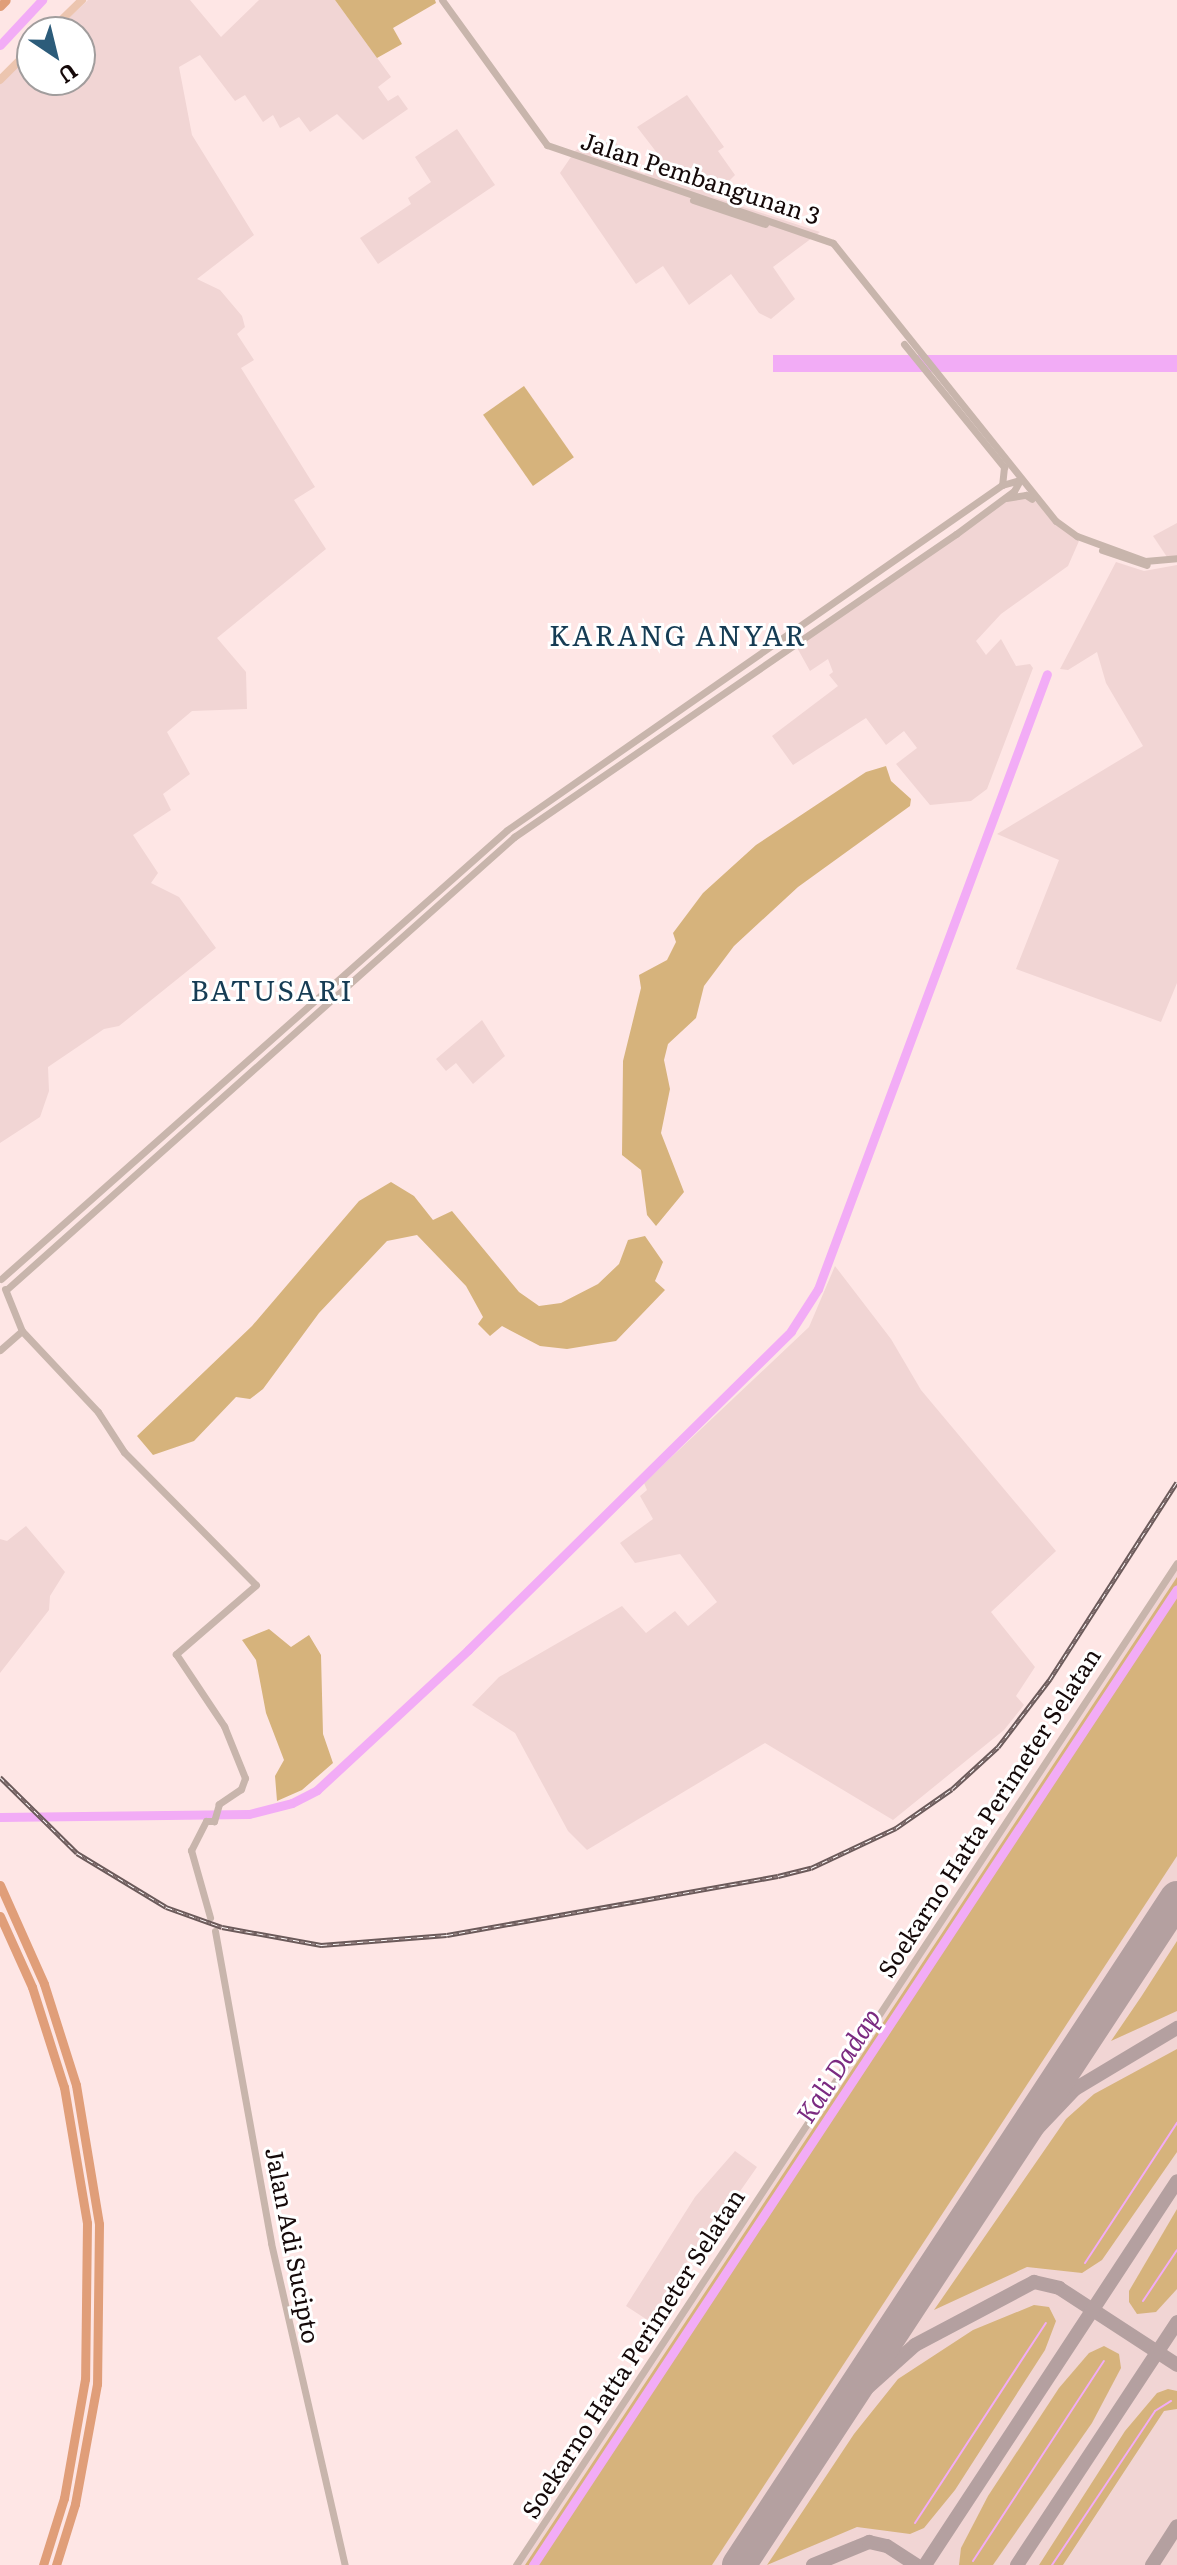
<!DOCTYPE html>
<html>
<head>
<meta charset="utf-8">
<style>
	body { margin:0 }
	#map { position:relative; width:1177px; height:2565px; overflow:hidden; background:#fee6e5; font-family:Literata,serif }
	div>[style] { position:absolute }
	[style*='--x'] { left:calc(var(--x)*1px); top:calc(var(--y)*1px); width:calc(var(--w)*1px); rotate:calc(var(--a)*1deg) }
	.built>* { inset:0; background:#f1d5d4 }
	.green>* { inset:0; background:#d6b37c; transform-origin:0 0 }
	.water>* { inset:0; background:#f2acf6; transform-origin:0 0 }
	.stream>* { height:2px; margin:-1px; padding:0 1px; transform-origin:1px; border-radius:1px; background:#f2acf6 }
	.river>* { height:9px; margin:-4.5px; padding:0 4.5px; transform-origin:4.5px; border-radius:4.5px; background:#f2acf6 }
	.taxiway>* { height:14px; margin:-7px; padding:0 7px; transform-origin:7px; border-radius:7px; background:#b4a0a0 }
	.runway>* { height:34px; margin:-17px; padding:0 17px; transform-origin:17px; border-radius:17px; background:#b4a0a0 }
	.secondary>* { height:7px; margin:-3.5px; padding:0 3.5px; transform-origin:3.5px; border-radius:3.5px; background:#c8b5ac }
	.primary>* { height:8px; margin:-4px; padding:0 4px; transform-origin:4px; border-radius:4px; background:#ecc5af }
	.highway>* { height:9px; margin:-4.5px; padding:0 4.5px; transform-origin:4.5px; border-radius:4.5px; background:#e09e79 }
	.rail>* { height:5px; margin-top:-2.5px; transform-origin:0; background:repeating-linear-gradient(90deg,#fff 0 6px,#6b5a5a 0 12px); box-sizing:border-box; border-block:2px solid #6b5a5a }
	span { translate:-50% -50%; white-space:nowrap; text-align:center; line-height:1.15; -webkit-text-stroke:6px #fff; paint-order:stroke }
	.street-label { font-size:24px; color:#150909 }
	.water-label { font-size:26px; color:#7b2b81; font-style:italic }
	.quarter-label { font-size:28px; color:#163c54; letter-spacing:2px }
	.north { position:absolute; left:16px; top:16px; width:80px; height:80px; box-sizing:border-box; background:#fff; border:2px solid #a19d9d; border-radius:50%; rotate:145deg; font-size:22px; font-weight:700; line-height:32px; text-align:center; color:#150909 }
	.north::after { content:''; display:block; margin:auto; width:28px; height:36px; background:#2c5c7a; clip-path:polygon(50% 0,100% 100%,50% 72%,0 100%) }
</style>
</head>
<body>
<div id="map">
	<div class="built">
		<i style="clip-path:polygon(88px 0,190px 0,221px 37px,259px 0,335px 0,391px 77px,378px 87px,388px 101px,398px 95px,408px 109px,363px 140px,337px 114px,310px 132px,299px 117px,280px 128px,273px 115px,263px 122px,245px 95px,235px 101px,200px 55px,179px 67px,192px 135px,254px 235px,197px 279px,220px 290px,242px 316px,245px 327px,237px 334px,254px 360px,241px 368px,315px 487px,294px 500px,326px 549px,217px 638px,246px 672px,247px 709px,192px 711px,167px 732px,190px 774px,163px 794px,171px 810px,133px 835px,158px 873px,151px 883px,179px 897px,216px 948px,119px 1026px,104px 1029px,48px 1067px,49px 1091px,40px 1117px,0 1143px,0 83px,18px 66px,39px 86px,46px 80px,80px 80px,80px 32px,54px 32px)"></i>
		<i style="clip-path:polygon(687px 95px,724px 147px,718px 151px,735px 175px,713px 197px,820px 232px,773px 267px,795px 299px,771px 319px,759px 313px,731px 274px,689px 305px,663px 266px,636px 284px,560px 173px,575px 151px,594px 138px,601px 146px,612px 139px,617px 144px,625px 155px,617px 163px,644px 174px,659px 169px,664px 162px,637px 127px)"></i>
		<i style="clip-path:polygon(457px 129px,495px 185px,378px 264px,360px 238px,411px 204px,408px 198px,431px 182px,415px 157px)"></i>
		<i style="clip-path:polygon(1028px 495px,1079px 541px,1068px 566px,1001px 614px,976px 641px,986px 655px,1001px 639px,1016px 666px,1030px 664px,1033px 668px,987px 789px,971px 801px,930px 805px,896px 764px,917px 748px,904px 731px,886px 745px,866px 718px,793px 765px,772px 736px,838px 686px,829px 675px,833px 672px,828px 659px,810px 671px,795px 644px,1005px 498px)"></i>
		<i style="clip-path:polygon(1177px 523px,1177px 559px,1169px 560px,1153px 536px)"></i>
		<i style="clip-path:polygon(1116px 562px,1144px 571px,1177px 565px,1177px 983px,1161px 1022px,1016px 969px,1059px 860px,997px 834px,1143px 746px,1106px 683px,1097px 652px,1068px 670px,1060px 669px)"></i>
		<i style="clip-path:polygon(482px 1020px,505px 1056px,473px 1084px,456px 1063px,446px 1071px,436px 1059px)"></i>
		<i style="clip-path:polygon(835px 1266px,891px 1339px,921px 1390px,1056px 1551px,991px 1612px,1035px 1667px,1016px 1696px,1024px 1705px,1004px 1730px,893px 1820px,765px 1743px,587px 1850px,568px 1831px,515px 1733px,472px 1705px,499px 1677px,622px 1606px,646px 1633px,675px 1611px,688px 1626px,717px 1602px,680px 1554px,635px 1563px,620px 1543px,653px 1519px,640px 1496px,647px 1490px,644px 1483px,809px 1327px)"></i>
		<i style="clip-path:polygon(26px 1526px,65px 1572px,50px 1596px,49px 1610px,0 1673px,0 1539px,7px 1541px)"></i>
		<i style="clip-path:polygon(1177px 1568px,1177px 2565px,519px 2565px)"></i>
		<i style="clip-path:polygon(735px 2151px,757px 2167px,736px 2197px,731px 2194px,649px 2321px,626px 2306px,695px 2197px)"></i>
	</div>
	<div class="green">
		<i style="clip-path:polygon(335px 0,435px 0,436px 3px,393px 28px,402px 44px,377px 58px)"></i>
		<i style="left:524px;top:386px;width:87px;height:50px;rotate:55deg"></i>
		<i style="clip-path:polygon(886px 766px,891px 781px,911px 799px,910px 806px,798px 887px,734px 946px,704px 986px,696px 1018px,668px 1044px,664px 1060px,670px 1089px,661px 1133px,684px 1192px,656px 1226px,647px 1215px,641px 1170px,622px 1155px,623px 1061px,641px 988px,639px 975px,667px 960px,676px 942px,673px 933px,703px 893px,756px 845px,866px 772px)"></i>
		<i style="clip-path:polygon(391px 1182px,414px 1196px,433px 1220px,452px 1211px,519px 1292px,539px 1306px,561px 1303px,598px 1284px,619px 1264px,628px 1240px,645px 1236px,663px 1262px,655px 1281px,665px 1290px,616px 1341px,567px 1349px,540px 1346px,502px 1326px,490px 1336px,478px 1324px,483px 1317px,466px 1286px,417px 1235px,387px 1241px,319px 1313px,263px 1389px,250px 1399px,236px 1397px,194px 1441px,153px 1455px,137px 1436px,252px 1326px,359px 1201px)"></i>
		<i style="clip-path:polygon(1177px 1577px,1177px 1856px,712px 2565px,525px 2565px)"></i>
		<i style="clip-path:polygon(269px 1629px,291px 1647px,309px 1635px,321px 1655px,323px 1734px,333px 1763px,302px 1790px,277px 1801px,275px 1776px,284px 1760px,266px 1713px,256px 1660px,242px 1640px)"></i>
		<i style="clip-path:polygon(1177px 1941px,1177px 2011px,1111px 2041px,1141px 1997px)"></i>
		<i style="clip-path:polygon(1177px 2049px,1177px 2152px,1102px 2260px,1082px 2273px,1027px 2267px,934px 2310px,1066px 2119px,1094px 2094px)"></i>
		<i style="clip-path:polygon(1177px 2209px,1177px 2289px,1156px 2312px,1137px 2314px,1129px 2302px,1129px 2291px)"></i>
		<i style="clip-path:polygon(1034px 2305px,1049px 2307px,1056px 2321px,1045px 2350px,955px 2490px,924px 2528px,910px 2534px,857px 2527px,767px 2565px,854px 2434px,898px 2379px,973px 2330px)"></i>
		<i style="clip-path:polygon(1104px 2346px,1119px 2354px,1121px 2368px,1092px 2423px,993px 2565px,959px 2565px,961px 2548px,988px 2496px,1059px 2388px,1089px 2353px)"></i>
		<i style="clip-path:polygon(1168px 2389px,1177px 2391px,1177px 2409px,1164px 2411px,1063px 2565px,1039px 2565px,1125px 2431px,1157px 2393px)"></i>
	</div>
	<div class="water">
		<i style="left:1177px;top:355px;width:17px;height:404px;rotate:90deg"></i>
	</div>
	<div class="stream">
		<i style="--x:1085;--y:2263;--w:168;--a:-56.7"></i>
		<i style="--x:1143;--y:2301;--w:61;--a:-56.3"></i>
		<i style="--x:915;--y:2523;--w:239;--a:-56.8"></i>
		<i style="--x:973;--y:2561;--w:239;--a:-56.8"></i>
		<i style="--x:1052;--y:2565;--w:185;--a:-56.2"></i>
		<i style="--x:1155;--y:2411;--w:19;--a:-32"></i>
	</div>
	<div class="river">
		<i style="--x:0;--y:45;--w:62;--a:-47"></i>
		<i style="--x:0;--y:1817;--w:249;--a:-0.7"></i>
		<i style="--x:249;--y:1814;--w:44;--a:-14.3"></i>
		<i style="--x:292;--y:1803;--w:28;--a:-27"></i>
		<i style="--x:317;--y:1790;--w:206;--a:-42.8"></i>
		<i style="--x:468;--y:1650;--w:454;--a:-44.6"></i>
		<i style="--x:791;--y:1331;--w:50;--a:-57.3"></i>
		<i style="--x:818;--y:1289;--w:656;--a:-69.58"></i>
		<i style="--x:533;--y:2565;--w:1169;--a:-56.58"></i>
	</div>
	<div class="taxiway">
		<i style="--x:999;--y:2169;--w:110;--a:-46.5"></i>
		<i style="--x:1075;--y:2089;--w:119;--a:-30.9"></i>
		<i style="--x:819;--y:2444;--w:59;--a:-51.2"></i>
		<i style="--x:856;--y:2398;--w:79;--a:-41.9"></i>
		<i style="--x:915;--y:2345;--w:135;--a:-27.9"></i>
		<i style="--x:1034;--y:2282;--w:26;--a:13"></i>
		<i style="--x:1059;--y:2288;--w:141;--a:33.1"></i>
		<i style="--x:813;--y:2565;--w:61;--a:-22.3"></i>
		<i style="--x:869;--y:2542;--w:18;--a:13"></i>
		<i style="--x:887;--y:2546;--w:35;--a:33"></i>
		<i style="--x:925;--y:2565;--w:459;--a:-56.7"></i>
		<i style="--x:1017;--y:2565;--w:291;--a:-56.6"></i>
		<i style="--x:1152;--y:2565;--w:46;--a:-57.3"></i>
	</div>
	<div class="runway">
		<i style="--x:739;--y:2565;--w:798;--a:-56.71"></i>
	</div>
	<div class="secondary">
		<i style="--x:442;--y:0;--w:179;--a:54.1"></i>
		<i style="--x:547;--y:145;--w:302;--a:18.9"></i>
		<i style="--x:833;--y:243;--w:356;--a:51.3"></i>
		<i style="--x:1056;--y:521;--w:26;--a:36"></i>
		<i style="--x:1077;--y:536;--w:72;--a:20.2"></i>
		<i style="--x:1145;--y:561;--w:32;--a:-5"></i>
		<i style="--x:693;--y:200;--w:76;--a:18.4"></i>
		<i style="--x:904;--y:344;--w:159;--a:50.9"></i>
		<i style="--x:1004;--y:467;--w:18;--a:96"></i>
		<i style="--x:1006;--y:498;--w:20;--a:-9"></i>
		<i style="--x:1026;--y:495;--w:7;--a:34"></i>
		<i style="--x:1102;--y:550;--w:47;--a:18.4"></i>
		<i style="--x:1;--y:1279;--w:676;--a:-41.58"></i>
		<i style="--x:507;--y:830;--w:603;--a:-34.88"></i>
		<i style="--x:1002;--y:485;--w:19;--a:-16"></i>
		<i style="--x:5;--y:1289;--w:45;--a:68"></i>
		<i style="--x:22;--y:1331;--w:111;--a:46.8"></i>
		<i style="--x:98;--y:1412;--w:48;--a:57"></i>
		<i style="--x:124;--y:1452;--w:187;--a:45.2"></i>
		<i style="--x:256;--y:1585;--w:106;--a:139.2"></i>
		<i style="--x:176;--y:1654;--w:87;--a:56.3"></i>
		<i style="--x:224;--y:1726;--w:56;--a:68"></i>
		<i style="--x:245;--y:1778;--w:12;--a:110"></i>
		<i style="--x:241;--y:1789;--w:27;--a:146"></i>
		<i style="--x:219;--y:1804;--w:18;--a:106"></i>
		<i style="--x:214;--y:1821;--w:8;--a:180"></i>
		<i style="--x:206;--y:1821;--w:33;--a:117"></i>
		<i style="--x:191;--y:1850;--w:70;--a:74.2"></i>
		<i style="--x:6;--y:1290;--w:681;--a:-41.72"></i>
		<i style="--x:514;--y:837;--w:536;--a:-34.43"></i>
		<i style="--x:956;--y:534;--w:72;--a:-36.6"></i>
		<i style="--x:1014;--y:491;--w:13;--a:-61"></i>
		<i style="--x:0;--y:1350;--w:29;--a:-41"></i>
		<i style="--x:215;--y:1931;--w:317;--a:79.8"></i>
		<i style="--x:271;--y:2243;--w:330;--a:77.1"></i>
		<i style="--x:516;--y:2565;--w:1200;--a:-56.59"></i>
	</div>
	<div class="primary">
		<i style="--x:49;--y:32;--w:46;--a:-44.1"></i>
		<i style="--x:0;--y:80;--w:45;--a:-45"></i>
	</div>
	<div class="highway">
		<i style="--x:0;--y:6;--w:8;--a:-45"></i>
		<i style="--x:0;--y:1885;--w:108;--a:66"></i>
		<i style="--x:44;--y:1984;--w:106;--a:72.4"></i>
		<i style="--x:76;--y:2085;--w:141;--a:80.6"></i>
		<i style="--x:99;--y:2224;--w:160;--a:90.7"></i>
		<i style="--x:97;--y:2384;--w:122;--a:100.4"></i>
		<i style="--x:75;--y:2504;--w:64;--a:107.3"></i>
		<i style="--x:0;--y:1916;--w:78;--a:65.7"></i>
		<i style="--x:32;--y:1987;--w:105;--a:72.3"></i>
		<i style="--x:64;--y:2087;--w:138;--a:80.4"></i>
		<i style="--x:87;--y:2223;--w:156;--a:90.7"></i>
		<i style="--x:85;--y:2379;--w:121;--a:100"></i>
		<i style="--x:64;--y:2498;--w:70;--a:107.4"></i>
	</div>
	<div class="rail">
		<i style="--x:0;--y:1777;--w:108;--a:44.6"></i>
		<i style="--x:77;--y:1853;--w:104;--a:31.2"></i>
		<i style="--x:166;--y:1907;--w:59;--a:19.7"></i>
		<i style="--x:222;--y:1927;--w:101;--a:10.3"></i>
		<i style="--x:321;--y:1945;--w:126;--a:-4.5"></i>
		<i style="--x:447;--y:1935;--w:336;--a:-10.1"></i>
		<i style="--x:778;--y:1876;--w:34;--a:-14"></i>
		<i style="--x:811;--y:1868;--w:94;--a:-25.2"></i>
		<i style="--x:896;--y:1828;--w:68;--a:-34.9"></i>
		<i style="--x:952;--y:1789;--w:62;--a:-42.4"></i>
		<i style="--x:998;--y:1747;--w:86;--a:-52.6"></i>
		<i style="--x:1050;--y:1679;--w:234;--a:-57.2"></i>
	</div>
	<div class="street-label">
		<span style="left:701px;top:177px;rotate:18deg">Jalan Pembangunan 3</span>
		<span style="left:988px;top:1812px;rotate:-57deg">Soekarno Hatta Perimeter Selatan</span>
		<span style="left:294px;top:2245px;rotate:79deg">Jalan Adi Sucipto</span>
		<span style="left:632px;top:2353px;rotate:-57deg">Soekarno Hatta Perimeter Selatan</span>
	</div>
	<div class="water-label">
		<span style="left:837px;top:2065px;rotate:-57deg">Kali Dadap</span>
	</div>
	<div class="quarter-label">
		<span style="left:678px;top:634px">KARANG ANYAR</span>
		<span style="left:272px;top:989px">BATUSARI</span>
	</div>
	<div class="north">U</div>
</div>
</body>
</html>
